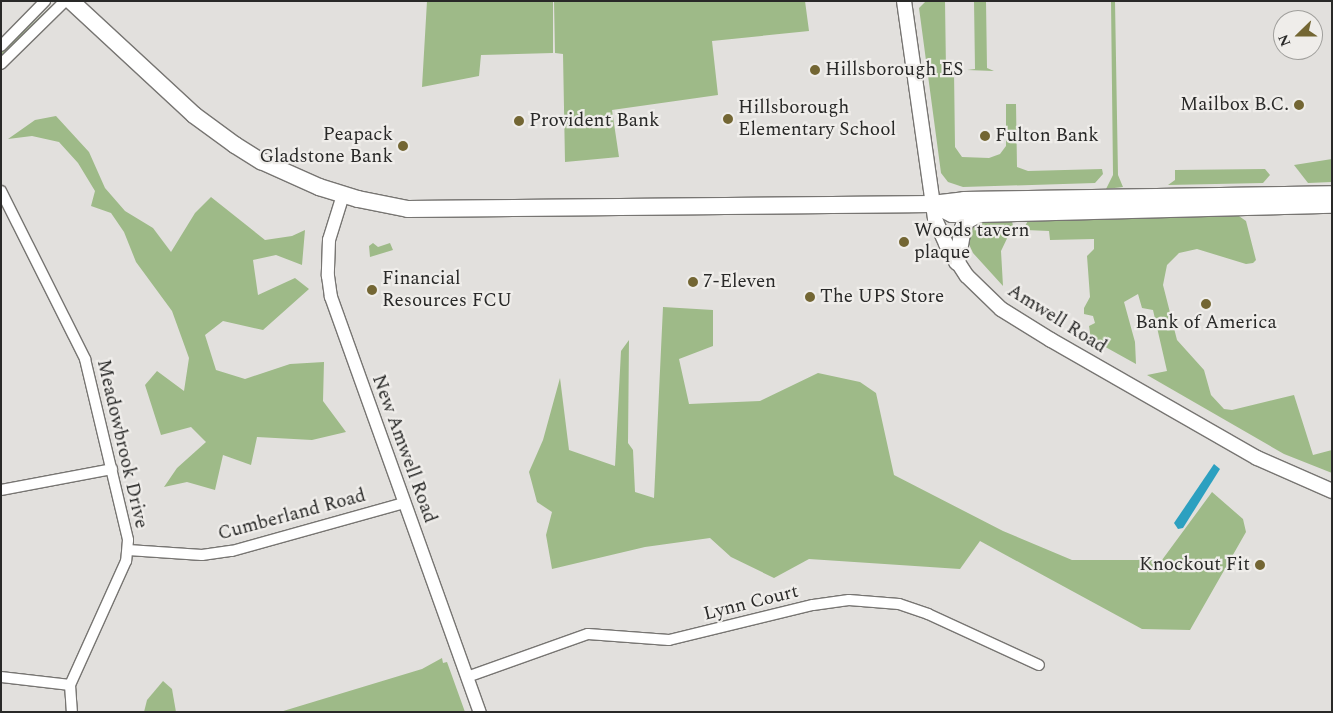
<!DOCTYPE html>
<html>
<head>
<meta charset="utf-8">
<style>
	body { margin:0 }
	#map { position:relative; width:1333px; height:713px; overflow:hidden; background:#e2e0dd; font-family:Spectral,serif }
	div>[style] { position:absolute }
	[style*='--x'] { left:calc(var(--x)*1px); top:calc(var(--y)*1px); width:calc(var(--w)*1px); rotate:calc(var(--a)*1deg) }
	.green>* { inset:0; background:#9eba88 }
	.water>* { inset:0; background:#2ca0c0 }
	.roads { filter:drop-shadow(1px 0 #777572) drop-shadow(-1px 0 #777572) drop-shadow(0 1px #777572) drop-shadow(0 -1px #777572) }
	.minor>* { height:10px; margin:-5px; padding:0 5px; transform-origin:5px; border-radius:5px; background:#fff }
	.tertiary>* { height:12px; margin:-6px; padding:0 6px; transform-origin:6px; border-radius:6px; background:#fff }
	.secondary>* { height:14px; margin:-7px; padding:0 7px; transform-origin:7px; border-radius:7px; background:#fff }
	.primary>* { height:16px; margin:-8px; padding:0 8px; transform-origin:8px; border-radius:8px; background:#fff }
	.dots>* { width:14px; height:14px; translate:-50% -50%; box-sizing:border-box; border:2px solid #efedea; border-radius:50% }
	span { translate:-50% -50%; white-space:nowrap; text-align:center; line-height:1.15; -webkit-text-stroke:4.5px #efedea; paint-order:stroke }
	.poi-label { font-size:19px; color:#292928 }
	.left { translate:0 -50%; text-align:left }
	.right { translate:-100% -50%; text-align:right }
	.street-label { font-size:19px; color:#292928 }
	.frame { position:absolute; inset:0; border:2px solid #292928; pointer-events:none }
	.north { position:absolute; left:1273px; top:10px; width:50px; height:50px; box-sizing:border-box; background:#efedea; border:1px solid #a09f9c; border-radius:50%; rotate:248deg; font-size:14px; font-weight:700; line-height:20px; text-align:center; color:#292928 }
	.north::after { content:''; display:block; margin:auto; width:18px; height:22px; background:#736633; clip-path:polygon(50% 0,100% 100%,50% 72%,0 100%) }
</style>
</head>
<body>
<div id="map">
	<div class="green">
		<i style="clip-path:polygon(427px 1px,553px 1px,553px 53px,481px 55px,479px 76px,422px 87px)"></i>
		<i style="clip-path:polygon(554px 1px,805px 1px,809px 31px,712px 41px,718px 95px,612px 110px,619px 157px,565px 162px,563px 54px,555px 53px)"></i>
		<i style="clip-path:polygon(926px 1px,945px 1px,946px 70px,954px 70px,955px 147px,962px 157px,989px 158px,1000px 154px,1006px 146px,1006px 104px,1016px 104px,1017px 167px,1028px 171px,1102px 169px,1103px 174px,1095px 183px,963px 187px,948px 182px,941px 173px,919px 8px)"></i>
		<i style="clip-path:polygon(974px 1px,986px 1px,987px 68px,994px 71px,967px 70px,975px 69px)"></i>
		<i style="clip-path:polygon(1111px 1px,1115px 1px,1118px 175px,1123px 187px,1106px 189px,1113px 175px)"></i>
		<i style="clip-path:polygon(51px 6px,49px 11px,1px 58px,1px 53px)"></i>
		<i style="clip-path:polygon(56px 116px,89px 152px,105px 188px,125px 211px,153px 228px,171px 252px,195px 213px,211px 197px,265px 240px,292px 236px,305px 230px,302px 265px,276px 255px,253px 260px,258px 295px,295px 278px,309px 289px,263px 330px,223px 321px,205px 335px,216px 370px,245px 379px,290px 364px,324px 362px,323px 401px,346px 432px,312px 440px,257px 437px,251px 465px,223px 455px,215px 490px,187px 482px,164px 487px,177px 468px,206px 442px,191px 427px,161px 435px,145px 385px,157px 371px,184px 391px,189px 358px,172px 311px,136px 262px,124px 232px,111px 213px,91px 206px,95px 191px,78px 163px,59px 142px,32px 136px,8px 139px,35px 120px)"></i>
		<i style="clip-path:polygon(1332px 159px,1332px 182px,1308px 183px,1294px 165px)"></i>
		<i style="clip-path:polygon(1265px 169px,1270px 175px,1263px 183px,1168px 185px,1175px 180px,1175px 170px)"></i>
		<i style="clip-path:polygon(1236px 214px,1246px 221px,1256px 260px,1253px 263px,1246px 264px,1197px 249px,1179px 253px,1167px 265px,1163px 285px,1177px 340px,1204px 370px,1211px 395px,1224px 409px,1232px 410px,1294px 395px,1313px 455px,1332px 450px,1332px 473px,1284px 454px,1147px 375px,1167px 371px,1153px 310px,1142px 308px,1138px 294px,1124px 302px,1135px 342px,1136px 364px,1091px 339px,1089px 326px,1095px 323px,1093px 316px,1084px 314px,1084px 308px,1090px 297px,1087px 256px,1094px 249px,1094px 239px,1050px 240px,1049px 231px,1026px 230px,1025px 226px,1029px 219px)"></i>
		<i style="clip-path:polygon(1012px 221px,1013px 226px,1001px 251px,1003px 286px,973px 253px,967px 240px,973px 222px)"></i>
		<i style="clip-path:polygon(373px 243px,378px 247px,390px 243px,393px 250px,370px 257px,369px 246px)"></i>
		<i style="clip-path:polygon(663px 307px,713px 310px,713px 346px,679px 359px,689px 404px,760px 401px,818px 373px,860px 382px,876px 393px,894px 475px,1003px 531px,1072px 560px,1162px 560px,1212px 492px,1243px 519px,1246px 532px,1190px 630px,1142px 629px,980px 541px,960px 569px,809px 559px,774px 578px,731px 557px,710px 538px,645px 547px,552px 569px,546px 535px,552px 512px,537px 502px,529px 472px,543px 440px,560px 378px,569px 450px,615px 466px,621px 351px,629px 340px,628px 443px,633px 450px,635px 492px,654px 498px)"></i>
		<i style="clip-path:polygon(442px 658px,443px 663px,447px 662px,465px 712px,280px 712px,422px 669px)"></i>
		<i style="clip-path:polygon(163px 681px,172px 689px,176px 712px,144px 712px,147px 700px)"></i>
	</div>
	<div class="water">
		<i style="clip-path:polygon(1214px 464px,1220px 469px,1183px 528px,1178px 529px,1174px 523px)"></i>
	</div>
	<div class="roads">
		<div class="minor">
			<i style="--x:1;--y:46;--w:63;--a:-45.6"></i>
			<i style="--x:1;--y:64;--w:90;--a:-44.5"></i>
			<i style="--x:1;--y:191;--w:188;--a:63.4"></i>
			<i style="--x:85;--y:359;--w:186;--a:76.6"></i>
			<i style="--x:128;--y:540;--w:21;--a:95"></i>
			<i style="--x:126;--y:561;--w:136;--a:114.3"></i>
			<i style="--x:70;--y:685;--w:27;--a:86"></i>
			<i style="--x:1;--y:490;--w:113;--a:-10.7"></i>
			<i style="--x:128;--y:550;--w:74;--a:3.9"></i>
			<i style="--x:202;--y:555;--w:30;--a:-8"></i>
			<i style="--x:232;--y:551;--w:179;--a:-15.6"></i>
			<i style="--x:1;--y:677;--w:69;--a:6.6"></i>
			<i style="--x:467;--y:677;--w:128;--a:-19.6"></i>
			<i style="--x:588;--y:634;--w:81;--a:4.2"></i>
			<i style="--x:669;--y:640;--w:148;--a:-13.7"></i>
			<i style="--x:813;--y:605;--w:36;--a:-8"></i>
			<i style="--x:849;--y:600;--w:50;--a:4.6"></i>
			<i style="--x:899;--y:604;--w:31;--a:19"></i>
			<i style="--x:928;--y:614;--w:122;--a:24.7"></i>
		</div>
		<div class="tertiary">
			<i style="--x:343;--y:195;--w:47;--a:107.3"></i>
			<i style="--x:329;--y:240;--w:36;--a:92"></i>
			<i style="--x:328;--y:276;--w:21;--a:82"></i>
			<i style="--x:331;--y:297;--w:441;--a:70.3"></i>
		</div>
		<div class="secondary">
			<i style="--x:904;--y:1;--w:220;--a:81.9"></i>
			<i style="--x:935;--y:219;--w:27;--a:66"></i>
			<i style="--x:946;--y:244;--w:38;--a:57"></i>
			<i style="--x:967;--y:276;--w:47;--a:44.1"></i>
			<i style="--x:1001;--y:309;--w:59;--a:31.8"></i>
			<i style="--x:1051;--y:340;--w:237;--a:29.8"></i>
			<i style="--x:1257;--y:458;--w:82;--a:23.7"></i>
		</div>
		<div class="primary">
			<i style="--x:71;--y:1;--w:168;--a:42.8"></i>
			<i style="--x:194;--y:115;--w:51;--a:36.2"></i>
			<i style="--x:235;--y:145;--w:31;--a:32"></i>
			<i style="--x:261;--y:161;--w:64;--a:24.1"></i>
			<i style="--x:319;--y:187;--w:41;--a:17.1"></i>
			<i style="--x:358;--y:199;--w:51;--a:11.3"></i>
			<i style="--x:408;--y:209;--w:524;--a:-0.55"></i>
			<i style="--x:932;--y:204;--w:32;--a:-7"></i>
			<i style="--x:964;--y:200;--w:368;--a:-0.9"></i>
			<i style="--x:932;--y:204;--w:22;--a:27"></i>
			<i style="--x:952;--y:214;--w:27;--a:0"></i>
			<i style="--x:979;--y:214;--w:353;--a:-1.5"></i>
			<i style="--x:957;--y:262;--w:35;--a:-80"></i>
			<i style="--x:963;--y:228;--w:8;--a:-67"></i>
			<i style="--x:966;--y:221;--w:15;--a:-28"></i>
		</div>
	</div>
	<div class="dots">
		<i style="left:815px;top:70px;background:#736633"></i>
		<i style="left:1299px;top:105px;background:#736633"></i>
		<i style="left:728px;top:119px;background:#736633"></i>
		<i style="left:519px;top:121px;background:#736633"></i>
		<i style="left:985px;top:136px;background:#736633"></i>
		<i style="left:403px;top:146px;background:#736633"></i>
		<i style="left:904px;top:242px;background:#736633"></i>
		<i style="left:693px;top:282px;background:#736633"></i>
		<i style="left:372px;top:290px;background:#736633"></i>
		<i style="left:810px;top:297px;background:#736633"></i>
		<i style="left:1206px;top:304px;background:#736633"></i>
		<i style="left:1260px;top:565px;background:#736633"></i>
	</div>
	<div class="poi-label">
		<span class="left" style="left:825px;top:70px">Hillsborough ES</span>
		<span class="right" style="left:1289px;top:105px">Mailbox B.C.</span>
		<span class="left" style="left:738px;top:119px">Hillsborough<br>Elementary School</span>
		<span class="left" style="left:529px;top:121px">Provident Bank</span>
		<span class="right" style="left:393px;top:146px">Peapack<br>Gladstone Bank</span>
		<span class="left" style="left:995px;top:136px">Fulton Bank</span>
		<span class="left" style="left:914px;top:242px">Woods tavern<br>plaque</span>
		<span class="left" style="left:382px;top:290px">Financial<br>Resources FCU</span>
		<span class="left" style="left:703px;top:282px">7-Eleven</span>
		<span class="left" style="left:820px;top:297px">The UPS Store</span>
		<span style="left:1206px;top:323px">Bank of America</span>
		<span class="right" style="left:1250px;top:565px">Knockout Fit</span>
	</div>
	<div class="street-label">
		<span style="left:1057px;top:319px;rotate:32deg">Amwell Road</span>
		<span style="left:122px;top:444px;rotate:77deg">Meadowbrook Drive</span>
		<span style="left:404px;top:449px;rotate:70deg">New Amwell Road</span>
		<span style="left:292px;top:515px;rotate:-15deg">Cumberland Road</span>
		<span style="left:751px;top:603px;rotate:-14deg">Lynn Court</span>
	</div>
	<div class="frame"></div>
	<div class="north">N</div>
</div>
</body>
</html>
